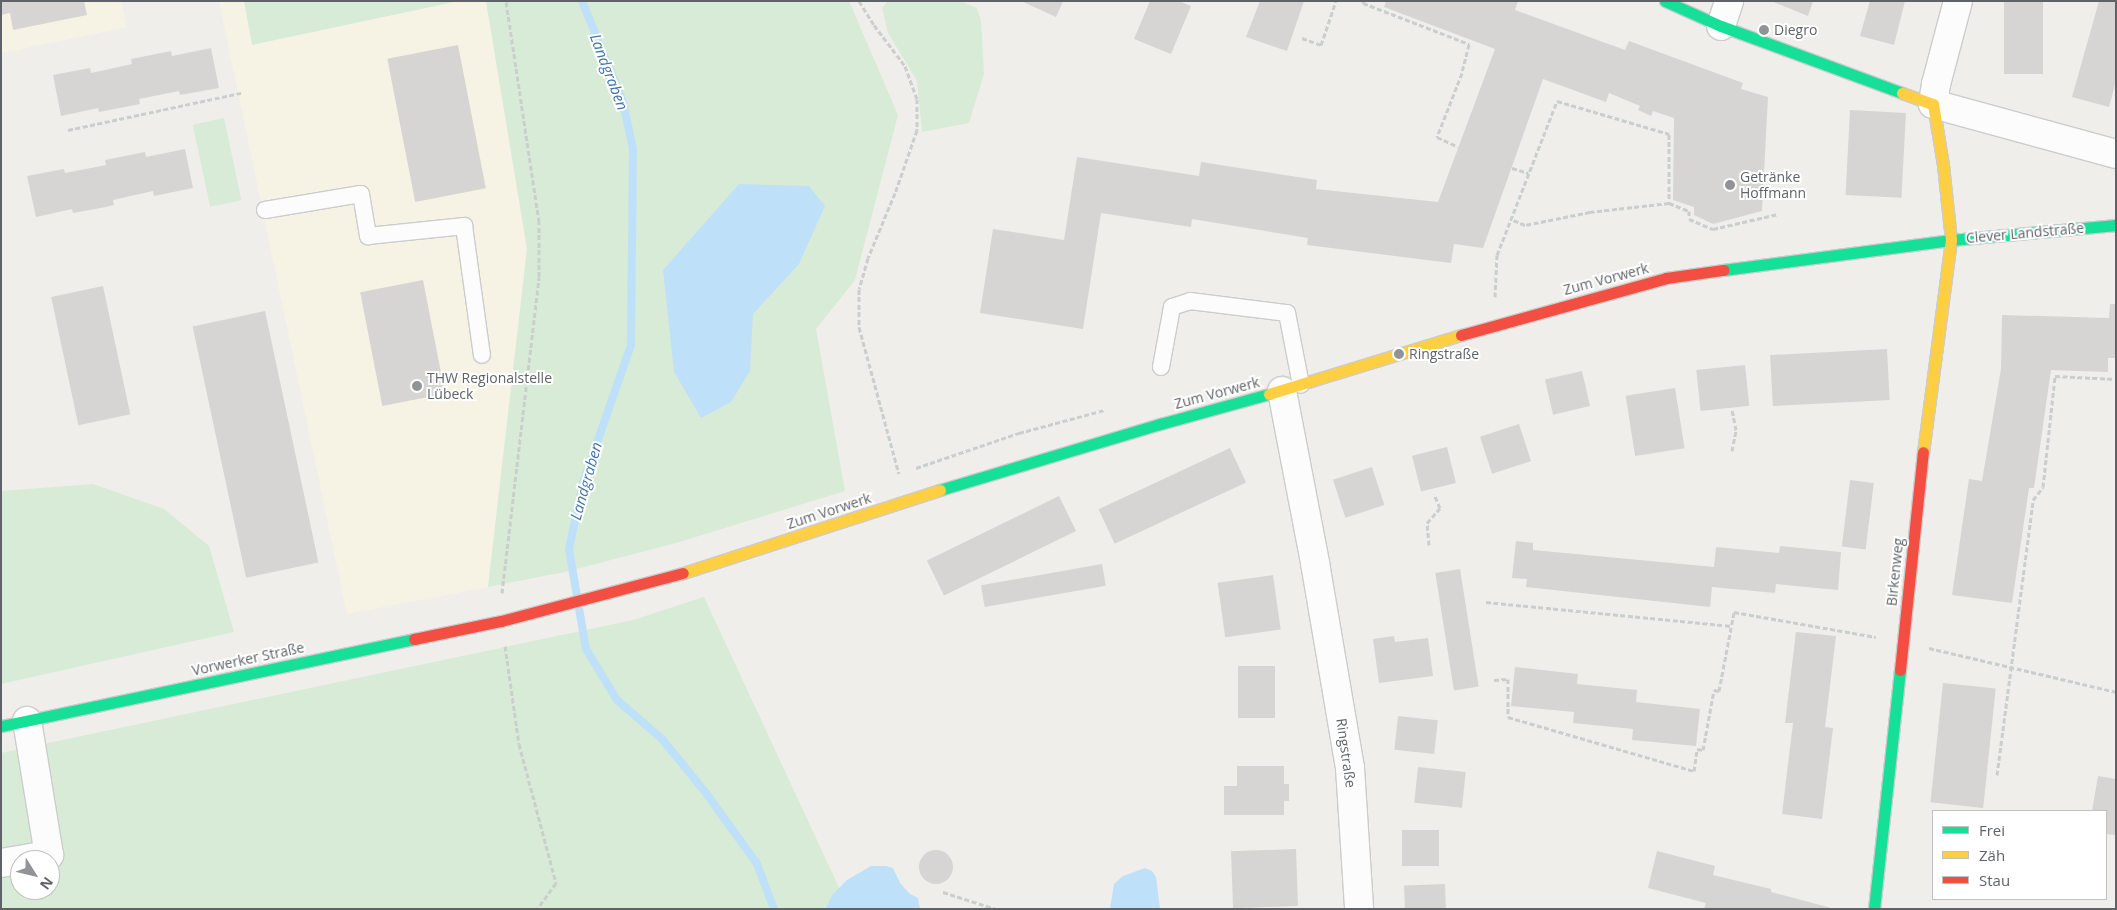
<!DOCTYPE html>
<html>
<head>
<meta charset="utf-8">
<style>
	body { margin:0 }
	#map { position:relative; width:2117px; height:910px; overflow:hidden; background:#efeeea; font-family:"Open Sans",sans-serif }
	div>[style] { position:absolute }
	[style*='--x'] { left:calc(var(--x)*1px); top:calc(var(--y)*1px); width:calc(var(--w)*1px); rotate:calc(var(--a)*1deg) }
	.commercial>* { inset:0; background:#f7f3e4 }
	.green>* { inset:0; background:#d8ebd6; transform-origin:0 0 }
	.water>* { inset:0; background:#bfe0f9 }
	.stream>* { height:8px; margin:-4px; padding:0 4px; transform-origin:4px; border-radius:4px; background:#bfe0f9 }
	.building>* { inset:0; background:#d6d5d3; transform-origin:0 0 }
	.round { border-radius:50% }
	.path>* { height:3px; margin-top:-1.5px; transform-origin:0; background:repeating-linear-gradient(90deg,#cacfcc 0 5px,transparent 0 7.5px) }
	.roads { filter:drop-shadow(1px 0 #cbcccc) drop-shadow(-1px 0 #cbcccc) drop-shadow(0 1px #cbcccc) drop-shadow(0 -1px #cbcccc) }
	.lane>* { height:16px; margin:-8px; padding:0 8px; transform-origin:8px; border-radius:8px; background:#fdfcfc }
	.street>* { height:28px; margin:-14px; padding:0 14px; transform-origin:14px; border-radius:14px; background:#fdfcfc }
	.fast>* { height:11px; margin:-5.5px; padding:0 5.5px; transform-origin:5.5px; border-radius:5.5px; background:#16e098 }
	.slow>* { height:11px; margin:-5.5px; padding:0 5.5px; transform-origin:5.5px; border-radius:5.5px; background:#ffcf43 }
	.jam>* { height:11px; margin:-5.5px; padding:0 5.5px; transform-origin:5.5px; border-radius:5.5px; background:#f24e42 }
	.dots>* { width:14px; height:14px; translate:-50% -50%; box-sizing:border-box; border:2px solid #fff; border-radius:50% }
	span { translate:-50% -50%; white-space:nowrap; text-align:center; line-height:1.15; -webkit-text-stroke:4px #fff; paint-order:stroke }
	.poi-label { font-size:14px; color:#5f6368 }
	.left { translate:0 -50%; text-align:left }
	.street-label { font-size:14px; color:#5f6368 }
	.water-label { font-size:15px; color:#4174aa; font-style:italic }
	.frame { position:absolute; inset:0; border:2px solid #5f6368; pointer-events:none }
	.legend { position:absolute; left:1932px; top:810px; width:175px; height:90px; box-sizing:border-box; background:#fff; border:1px solid #bfc1c3; margin:0; padding:6px 9px; list-style:none; font-size:15px; color:#5f6368 }
	.legend li { display:flex; align-items:center; gap:10px; height:25px }
	.legend b { width:25px; border:1px solid #bfc1c3 }
	.north { position:absolute; left:10px; top:850px; width:50px; height:50px; box-sizing:border-box; background:#fff; border:1px solid #bfc1c3; border-radius:50%; rotate:126deg; font-size:14px; font-weight:700; line-height:20px; text-align:center; color:#5f6368 }
	.north::after { content:''; display:block; margin:auto; width:18px; height:22px; background:#919496; clip-path:polygon(50% 0,100% 100%,50% 72%,0 100%) }
</style>
</head>
<body>
<div id="map">
	<div class="commercial">
		<i style="clip-path:polygon(1px 1px,121px 1px,127px 27px,1px 53px)"></i>
		<i style="clip-path:polygon(219px 1px,486px 1px,527px 249px,488px 587px,347px 614px)"></i>
	</div>
	<div class="green">
		<i style="clip-path:polygon(244px 1px,459px 1px,252px 45px)"></i>
		<i style="clip-path:polygon(486px 1px,849px 1px,898px 115px,855px 280px,816px 329px,845px 491px,676px 543px,565px 572px,488px 587px,527px 249px)"></i>
		<i style="clip-path:polygon(888px 1px,960px 1px,977px 8px,981px 21px,984px 74px,969px 123px,922px 132px,917px 81px,888px 33px,882px 8px)"></i>
		<i style="left:224px;top:118px;width:84px;height:32px;rotate:78deg"></i>
		<i style="clip-path:polygon(93px 484px,164px 509px,209px 546px,234px 632px,1px 684px,1px 491px)"></i>
		<i style="clip-path:polygon(evenodd,704px 597px,849px 909px,1px 909px,1px 753px,633px 620px,704px 597px,20px 860px,50px 860px,50px 890px,20px 890px,20px 860px)"></i>
	</div>
	<div class="water">
		<i style="clip-path:polygon(739px 184px,809px 186px,825px 206px,799px 264px,753px 314px,750px 371px,731px 402px,701px 418px,674px 372px,663px 270px)"></i>
		<i style="clip-path:polygon(871px 866px,886px 866px,893px 868px,900px 883px,910px 894px,918px 898px,920px 909px,825px 909px,833px 894px,847px 880px)"></i>
		<i style="clip-path:polygon(1145px 868px,1152px 871px,1156px 877px,1160px 909px,1110px 909px,1114px 884px,1123px 876px)"></i>
	</div>
	<div class="stream">
		<i style="--x:582;--y:1;--w:109;--a:67.9"></i>
		<i style="--x:623;--y:102;--w:48;--a:78"></i>
		<i style="--x:633;--y:149;--w:196;--a:90.6"></i>
		<i style="--x:631;--y:345;--w:146;--a:109.2"></i>
		<i style="--x:583;--y:483;--w:67;--a:102"></i>
		<i style="--x:569;--y:549;--w:101;--a:80.4"></i>
		<i style="--x:586;--y:649;--w:60;--a:58.7"></i>
		<i style="--x:617;--y:700;--w:60;--a:40.9"></i>
		<i style="--x:662;--y:739;--w:70;--a:50.8"></i>
		<i style="--x:706;--y:793;--w:87;--a:54.3"></i>
		<i style="--x:757;--y:864;--w:48;--a:69.3"></i>
	</div>
	<div class="building">
		<i style="clip-path:polygon(1px 1px,84px 1px,87px 15px,13px 30px,10px 13px,1px 15px)"></i>
		<i style="clip-path:polygon(1021px 1px,1063px 1px,1056px 17px)"></i>
		<i style="clip-path:polygon(1150px 1px,1179px 1px,1191px 6px,1171px 54px,1134px 39px)"></i>
		<i style="clip-path:polygon(1260px 1px,1304px 1px,1287px 51px,1246px 37px)"></i>
		<i style="clip-path:polygon(1386px 1px,1518px 1px,1515px 10px,1625px 50px,1629px 41px,1743px 83px,1741px 89px,1768px 97px,1762px 211px,1713px 224px,1694px 215px,1694px 207px,1673px 200px,1674px 118px,1653px 111px,1651px 116px,1638px 110px,1640px 106px,1609px 93px,1606px 102px,1543px 79px,1483px 248px,1454px 244px,1451px 263px,1307px 245px,1308px 238px,1192px 219px,1191px 227px,1101px 213px,1083px 329px,980px 313px,993px 229px,1064px 240px,1077px 157px,1199px 176px,1201px 162px,1317px 180px,1316px 189px,1438px 202px,1495px 49px,1384px 7px)"></i>
		<i style="clip-path:polygon(1771px 1px,1813px 1px,1808px 16px)"></i>
		<i style="clip-path:polygon(1870px 1px,1905px 1px,1894px 45px,1860px 36px)"></i>
		<i style="left:2004px;top:1px;width:39px;height:73px"></i>
		<i style="clip-path:polygon(2099px 1px,2116px 1px,2116px 81px,2109px 107px,2072px 97px)"></i>
		<i style="left:458px;top:45px;width:146px;height:72px;rotate:79deg"></i>
		<i style="clip-path:polygon(211px 48px,219px 88px,180px 95px,179px 91px,139px 99px,140px 104px,99px 112px,98px 108px,61px 116px,53px 75px,90px 68px,91px 73px,132px 64px,131px 59px,171px 51px,172px 56px)"></i>
		<i style="left:1850px;top:110px;width:56px;height:85px;rotate:3deg"></i>
		<i style="clip-path:polygon(185px 149px,193px 188px,154px 196px,153px 191px,113px 200px,114px 205px,106px 207px,73px 213px,72px 209px,36px 217px,27px 176px,64px 169px,65px 173px,106px 165px,105px 160px,145px 152px,146px 157px)"></i>
		<i style="left:423px;top:280px;width:116px;height:64px;rotate:79deg"></i>
		<i style="left:103px;top:286px;width:131px;height:53px;rotate:78deg"></i>
		<i style="clip-path:polygon(2110px 304px,2116px 304px,2116px 358px,2108px 358px,2108px 372px,2051px 370px,2034px 488px,2029px 488px,2012px 603px,1952px 595px,1969px 479px,1982px 481px,2001px 369px,2002px 315px,2109px 318px)"></i>
		<i style="left:265px;top:311px;width:257px;height:74px;rotate:78deg"></i>
		<i style="left:1887px;top:349px;width:51px;height:117px;rotate:87deg"></i>
		<i style="left:1745px;top:365px;width:41px;height:49px;rotate:84deg"></i>
		<i style="left:1582px;top:371px;width:36px;height:38px;rotate:77deg"></i>
		<i style="left:1675px;top:388px;width:61px;height:50px;rotate:81deg"></i>
		<i style="left:1519px;top:424px;width:39px;height:41px;rotate:72deg"></i>
		<i style="left:1447px;top:447px;width:37px;height:36px;rotate:76deg"></i>
		<i style="left:1230px;top:448px;width:38px;height:145px;rotate:65deg"></i>
		<i style="left:1372px;top:467px;width:40px;height:41px;rotate:72deg"></i>
		<i style="left:1850px;top:480px;width:24px;height:67px;rotate:7deg"></i>
		<i style="left:1059px;top:496px;width:39px;height:147px;rotate:64deg"></i>
		<i style="clip-path:polygon(1516px 541px,1533px 543px,1533px 550px,1714px 567px,1716px 547px,1779px 553px,1780px 546px,1841px 552px,1838px 590px,1776px 584px,1775px 593px,1712px 587px,1710px 607px,1526px 587px,1527px 579px,1512px 578px)"></i>
		<i style="left:1102px;top:564px;width:22px;height:123px;rotate:80deg"></i>
		<i style="left:1460px;top:569px;width:119px;height:25px;rotate:81deg"></i>
		<i style="left:1273px;top:575px;width:55px;height:56px;rotate:82deg"></i>
		<i style="clip-path:polygon(1796px 632px,1836px 636px,1825px 727px,1833px 728px,1822px 819px,1782px 814px,1793px 723px,1785px 723px)"></i>
		<i style="clip-path:polygon(1394px 636px,1395px 642px,1428px 638px,1433px 676px,1379px 683px,1373px 639px)"></i>
		<i style="left:1238px;top:666px;width:37px;height:52px"></i>
		<i style="clip-path:polygon(1515px 667px,1578px 674px,1577px 684px,1637px 690px,1636px 702px,1700px 709px,1696px 746px,1632px 740px,1633px 729px,1573px 723px,1574px 712px,1511px 706px)"></i>
		<i style="left:1943px;top:683px;width:53px;height:120px;rotate:6deg"></i>
		<i style="left:1398px;top:716px;width:40px;height:34px;rotate:6deg"></i>
		<i style="clip-path:polygon(1237px 766px,1284px 766px,1284px 784px,1289px 784px,1289px 801px,1284px 801px,1284px 815px,1224px 815px,1224px 786px,1237px 786px)"></i>
		<i style="left:1418px;top:767px;width:48px;height:36px;rotate:6deg"></i>
		<i style="clip-path:polygon(2098px 776px,2116px 779px,2116px 835px,2106px 834px,2106px 811px,2092px 811px)"></i>
		<i style="left:1402px;top:830px;width:37px;height:36px"></i>
		<i style="left:1296px;top:849px;width:57px;height:65px;rotate:88deg"></i>
		<i class="round" style="left:919px;top:850px;width:34px;height:34px"></i>
		<i style="clip-path:polygon(1657px 851px,1715px 866px,1713px 875px,1771px 889px,1771px 892px,1835px 909px,1704px 909px,1706px 903px,1648px 888px)"></i>
		<i style="left:1445px;top:884px;width:25px;height:41px;rotate:88deg"></i>
	</div>
	<div class="path">
		<i style="--x:859;--y:1;--w:28;--a:58"></i>
		<i style="--x:874;--y:25;--w:51;--a:52.9"></i>
		<i style="--x:905;--y:66;--w:35;--a:70"></i>
		<i style="--x:917;--y:99;--w:31;--a:90"></i>
		<i style="--x:917;--y:130;--w:67;--a:109.2"></i>
		<i style="--x:895;--y:193;--w:70;--a:112.6"></i>
		<i style="--x:868;--y:258;--w:32;--a:106"></i>
		<i style="--x:859;--y:289;--w:38;--a:90"></i>
		<i style="--x:859;--y:327;--w:152;--a:74.8"></i>
		<i style="--x:1363;--y:1;--w:2;--a:90"></i>
		<i style="--x:1363;--y:3;--w:114;--a:21.1"></i>
		<i style="--x:1469;--y:44;--w:30;--a:104"></i>
		<i style="--x:1462;--y:73;--w:69;--a:111.3"></i>
		<i style="--x:1437;--y:137;--w:23;--a:25"></i>
		<i style="--x:1302;--y:38;--w:20;--a:20"></i>
		<i style="--x:1321;--y:45;--w:46;--a:-71.2"></i>
		<i style="--x:68;--y:130;--w:177;--a:-12.1"></i>
		<i style="--x:1512;--y:168;--w:17;--a:17"></i>
		<i style="--x:1669;--y:203;--w:22;--a:22"></i>
		<i style="--x:1689;--y:211;--w:8;--a:90"></i>
		<i style="--x:1689;--y:219;--w:26;--a:23"></i>
		<i style="--x:1713;--y:229;--w:67;--a:-13"></i>
		<i style="--x:1495;--y:297;--w:42;--a:-87.3"></i>
		<i style="--x:1497;--y:255;--w:165;--a:-68.7"></i>
		<i style="--x:1557;--y:101;--w:117;--a:16.4"></i>
		<i style="--x:1669;--y:134;--w:69;--a:90"></i>
		<i style="--x:1669;--y:203;--w:80;--a:173.5"></i>
		<i style="--x:1590;--y:212;--w:66;--a:168.7"></i>
		<i style="--x:1525;--y:225;--w:15;--a:-157"></i>
		<i style="--x:1732;--y:451;--w:21;--a:-79"></i>
		<i style="--x:1736;--y:430;--w:20;--a:-101"></i>
		<i style="--x:916;--y:468;--w:109;--a:-18.8"></i>
		<i style="--x:1019;--y:433;--w:88;--a:-15.1"></i>
		<i style="--x:1429;--y:545;--w:22;--a:-95"></i>
		<i style="--x:1427;--y:523;--w:20;--a:-49"></i>
		<i style="--x:1440;--y:508;--w:15;--a:-113"></i>
		<i style="--x:502;--y:593;--w:318;--a:-83.3"></i>
		<i style="--x:539;--y:277;--w:55;--a:-90"></i>
		<i style="--x:539;--y:222;--w:223;--a:-98.5"></i>
		<i style="--x:1486;--y:602;--w:247;--a:5.6"></i>
		<i style="--x:505;--y:646;--w:99;--a:81.9"></i>
		<i style="--x:519;--y:744;--w:144;--a:75.1"></i>
		<i style="--x:556;--y:883;--w:32;--a:126"></i>
		<i style="--x:1929;--y:648;--w:192;--a:13.2"></i>
		<i style="--x:1494;--y:680;--w:14;--a:-4"></i>
		<i style="--x:1508;--y:679;--w:38;--a:90"></i>
		<i style="--x:1508;--y:717;--w:194;--a:16.2"></i>
		<i style="--x:1694;--y:771;--w:22;--a:-82"></i>
		<i style="--x:1697;--y:749;--w:6;--a:9"></i>
		<i style="--x:1703;--y:750;--w:61;--a:-79.6"></i>
		<i style="--x:1714;--y:690;--w:5;--a:11"></i>
		<i style="--x:1719;--y:691;--w:80;--a:-79.2"></i>
		<i style="--x:1734;--y:612;--w:144;--a:10"></i>
		<i style="--x:1997;--y:775;--w:277;--a:-82.5"></i>
		<i style="--x:2033;--y:500;--w:16;--a:-52"></i>
		<i style="--x:2043;--y:487;--w:112;--a:-83.8"></i>
		<i style="--x:2055;--y:376;--w:61;--a:2.8"></i>
		<i style="--x:943;--y:892;--w:56;--a:17.8"></i>
	</div>
	<div class="roads">
		<div class="lane">
			<i style="--x:265;--y:210;--w:97;--a:-9.5"></i>
			<i style="--x:361;--y:194;--w:43;--a:80.5"></i>
			<i style="--x:368;--y:236;--w:97;--a:-5.9"></i>
			<i style="--x:464;--y:226;--w:130;--a:82.1"></i>
			<i style="--x:1161;--y:367;--w:61;--a:-79.6"></i>
			<i style="--x:1172;--y:307;--w:19;--a:-18"></i>
			<i style="--x:1190;--y:301;--w:98;--a:7.1"></i>
			<i style="--x:1287;--y:313;--w:73;--a:79"></i>
		</div>
		<div class="street">
			<i style="--x:1958;--y:1;--w:86;--a:104.8"></i>
			<i style="--x:1936;--y:84;--w:20;--a:99"></i>
			<i style="--x:1933;--y:104;--w:190;--a:15.3"></i>
			<i style="--x:1721;--y:26;--w:26;--a:-72"></i>
			<i style="--x:1282;--y:391;--w:175;--a:79.1"></i>
			<i style="--x:1315;--y:563;--w:208;--a:80.3"></i>
			<i style="--x:1350;--y:768;--w:141;--a:86.3"></i>
			<i style="--x:1;--y:863;--w:49;--a:-9.5"></i>
			<i style="--x:49;--y:855;--w:136;--a:-99.3"></i>
		</div>
		<div class="fast">
			<i style="--x:1665;--y:1;--w:61;--a:24.1"></i>
			<i style="--x:1721;--y:26;--w:193;--a:20.3"></i>
			<i style="--x:1723;--y:270;--w:230;--a:-7.5"></i>
			<i style="--x:1951;--y:240;--w:166;--a:-5.2"></i>
			<i style="--x:940;--y:490;--w:230;--a:-16.7"></i>
			<i style="--x:1160;--y:424;--w:113;--a:-15.4"></i>
			<i style="--x:1;--y:726;--w:422;--a:-11.9"></i>
			<i style="--x:1874;--y:909;--w:240;--a:-83.8"></i>
		</div>
		<div class="slow">
			<i style="--x:1902;--y:93;--w:33;--a:20"></i>
			<i style="--x:1933;--y:104;--w:62;--a:80.7"></i>
			<i style="--x:1943;--y:165;--w:75;--a:83.9"></i>
			<i style="--x:1951;--y:240;--w:214;--a:97.5"></i>
			<i style="--x:1269;--y:394;--w:201;--a:-17.1"></i>
			<i style="--x:683;--y:573;--w:270;--a:-17.9"></i>
		</div>
		<div class="jam">
			<i style="--x:1461;--y:335;--w:213;--a:-15.5"></i>
			<i style="--x:1666;--y:278;--w:58;--a:-8"></i>
			<i style="--x:414;--y:639;--w:89;--a:-11.7"></i>
			<i style="--x:501;--y:621;--w:188;--a:-14.8"></i>
			<i style="--x:1900;--y:670;--w:219;--a:-84"></i>
		</div>
	</div>
	<div class="dots">
		<i style="left:1764px;top:30px;background:#919496"></i>
		<i style="left:1730px;top:185px;background:#919496"></i>
		<i style="left:1399px;top:354px;background:#919496"></i>
		<i style="left:417px;top:386px;background:#919496"></i>
	</div>
	<div class="poi-label">
		<span class="left" style="left:1774px;top:30px">Diegro</span>
		<span class="left" style="left:1740px;top:185px">Getränke<br>Hoffmann</span>
		<span class="left" style="left:1409px;top:354px">Ringstraße</span>
		<span class="left" style="left:427px;top:386px">THW Regionalstelle<br>Lübeck</span>
	</div>
	<div class="street-label">
		<span style="left:2025px;top:233px;rotate:-5deg">Clever Landstraße</span>
		<span style="left:1606px;top:279px;rotate:-15deg">Zum Vorwerk</span>
		<span style="left:1217px;top:393px;rotate:-15deg">Zum Vorwerk</span>
		<span style="left:829px;top:511px;rotate:-18deg">Zum Vorwerk</span>
		<span style="left:1895px;top:572px;rotate:-84deg">Birkenweg</span>
		<span style="left:248px;top:659px;rotate:-12deg">Vorwerker Straße</span>
		<span style="left:1346px;top:753px;rotate:82deg">Ringstraße</span>
	</div>
	<div class="water-label">
		<span style="left:609px;top:72px;rotate:69deg">Landgraben</span>
		<span style="left:586px;top:481px;rotate:-74deg">Landgraben</span>
	</div>
	<div class="frame"></div>
	<ul class="legend">
	<li><b style="height:6px;background:#16e098"></b>Frei</li>
	<li><b style="height:6px;background:#ffcf43"></b>Zäh</li>
	<li><b style="height:6px;background:#f24e42"></b>Stau</li>
	</ul>
	<div class="north">N</div>
</div>
</body>
</html>
